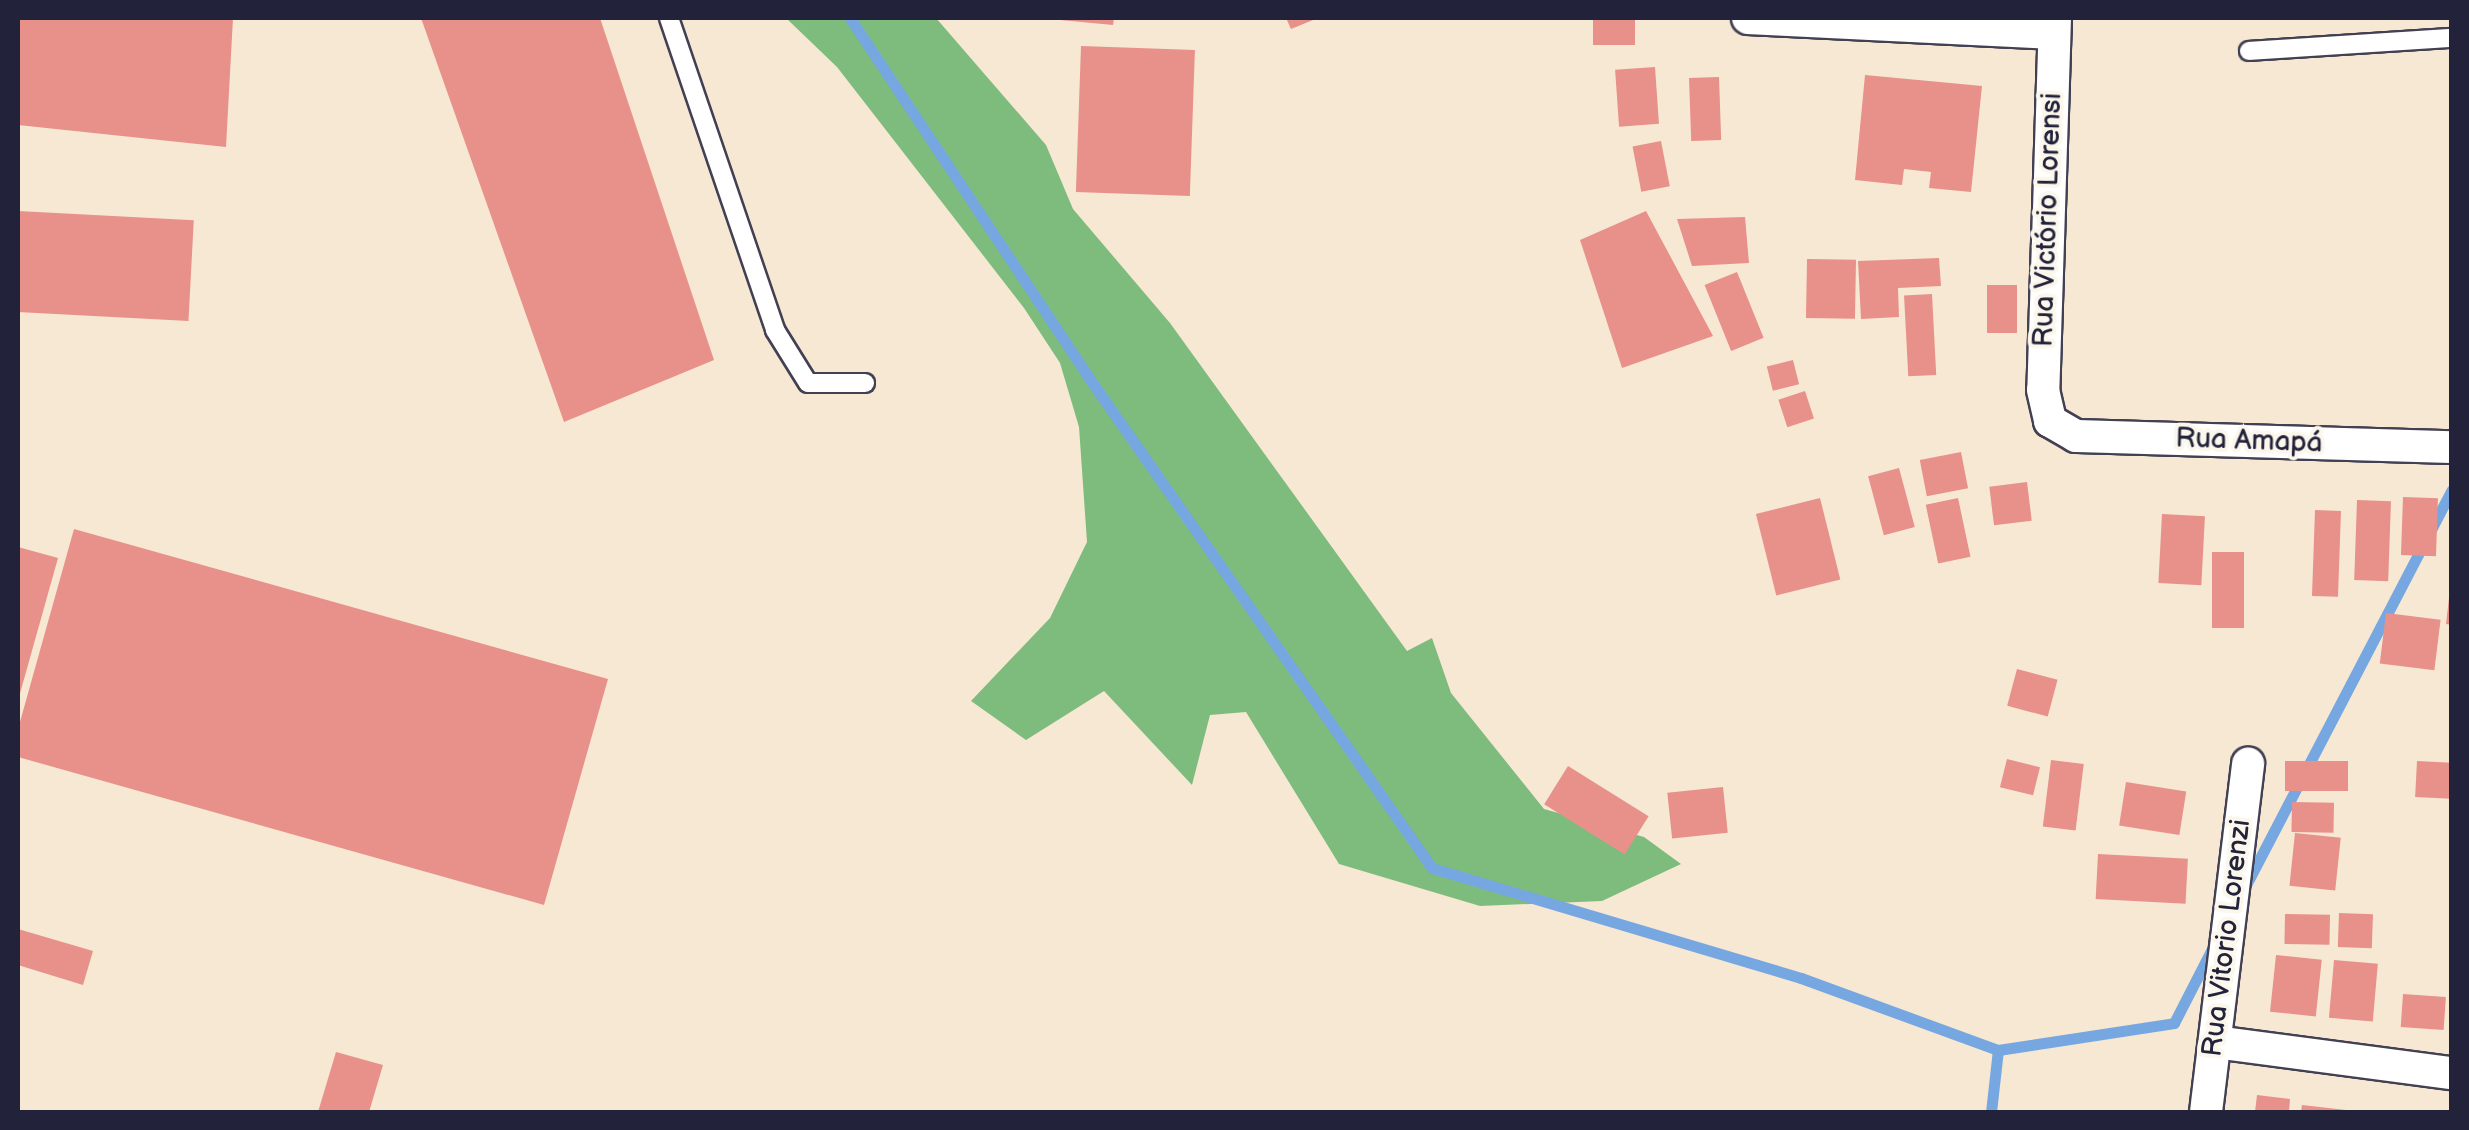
<!DOCTYPE html>
<html>
<head>
<meta charset="utf-8">
<style>
	body { margin:0 }
	#map { position:relative; width:2469px; height:1130px; overflow:hidden; background:#f7e8d3; font-family:"Balsamiq Sans",sans-serif }
	div>[style] { position:absolute }
	[style*='--x'] { left:calc(var(--x)*1px); top:calc(var(--y)*1px); width:calc(var(--w)*1px); rotate:calc(var(--a)*1deg) }
	.forest>* { inset:0; background:#7ebc7d }
	.stream>* { height:11px; margin:-5.5px; padding:0 5.5px; transform-origin:5.5px; border-radius:5.5px; background:#76a7e1 }
	.building>* { inset:0; background:#e8908a; transform-origin:0 0 }
	.roads { filter:drop-shadow(2px 0 #424052) drop-shadow(-2px 0 #424052) drop-shadow(0 2px #424052) drop-shadow(0 -2px #424052) }
	.service>* { height:18px; margin:-9px; padding:0 9px; transform-origin:9px; border-radius:9px; background:#fff }
	.minor>* { height:32px; margin:-16px; padding:0 16px; transform-origin:16px; border-radius:16px; background:#fff }
	span { translate:-50% -50%; white-space:nowrap; text-align:center; line-height:1.15; -webkit-text-stroke:8px #fbf7ec; paint-order:stroke }
	.street-label { font-size:28px; color:#22223b }
	.frame { position:absolute; inset:0; border:20px solid #22223b; pointer-events:none }
</style>
</head>
<body>
<div id="map">
	<div class="forest">
		<i style="clip-path:polygon(786px 18px,936px 18px,1046px 145px,1073px 209px,1170px 323px,1407px 651px,1432px 638px,1451px 693px,1544px 809px,1644px 837px,1681px 864px,1602px 901px,1480px 906px,1339px 864px,1246px 712px,1210px 715px,1192px 785px,1104px 691px,1026px 740px,971px 701px,1050px 618px,1087px 542px,1079px 427px,1060px 363px,1024px 308px,837px 67px)"></i>
	</div>
	<div class="stream">
		<i style="--x:850;--y:18;--w:432;--a:56.4"></i>
		<i style="--x:1089;--y:378;--w:598;--a:55.01"></i>
		<i style="--x:1432;--y:868;--w:385;--a:16.6"></i>
		<i style="--x:1801;--y:978;--w:210;--a:20.1"></i>
		<i style="--x:1998;--y:1050;--w:178;--a:-8.7"></i>
		<i style="--x:2174;--y:1023;--w:88;--a:-62.9"></i>
		<i style="--x:2246;--y:885;--w:445;--a:-62.5"></i>
		<i style="--x:1991;--y:1112;--w:62;--a:-83.6"></i>
	</div>
	<div class="building">
		<i style="clip-path:polygon(18px 18px,233px 18px,226px 147px,18px 125px)"></i>
		<i style="clip-path:polygon(421px 18px,600px 18px,714px 360px,564px 422px)"></i>
		<i style="clip-path:polygon(1039px 18px,1114px 18px,1113px 25px)"></i>
		<i style="clip-path:polygon(1286px 18px,1318px 18px,1291px 29px)"></i>
		<i style="left:1593px;top:18px;width:42px;height:27px"></i>
		<i style="left:1081px;top:46px;width:114px;height:146px;rotate:2deg"></i>
		<i style="left:1655px;top:67px;width:57px;height:40px;rotate:86deg"></i>
		<i style="clip-path:polygon(1865px 75px,1982px 86px,1971px 192px,1929px 188px,1931px 172px,1904px 169px,1902px 185px,1855px 180px)"></i>
		<i style="left:1719px;top:77px;width:63px;height:30px;rotate:88deg"></i>
		<i style="left:1661px;top:141px;width:46px;height:29px;rotate:79deg"></i>
		<i style="left:18px;top:211px;width:176px;height:101px;rotate:3deg"></i>
		<i style="clip-path:polygon(1646px 211px,1713px 336px,1622px 368px,1580px 240px)"></i>
		<i style="clip-path:polygon(1745px 217px,1749px 263px,1692px 266px,1677px 219px)"></i>
		<i style="clip-path:polygon(1939px 258px,1941px 286px,1898px 288px,1899px 317px,1861px 319px,1858px 261px)"></i>
		<i style="left:1807px;top:259px;width:49px;height:59px;rotate:1deg"></i>
		<i style="left:1737px;top:272px;width:71px;height:35px;rotate:68deg"></i>
		<i style="left:1987px;top:285px;width:30px;height:48px"></i>
		<i style="left:1932px;top:294px;width:81px;height:28px;rotate:87deg"></i>
		<i style="left:1793px;top:360px;width:25px;height:27px;rotate:76deg"></i>
		<i style="left:1805px;top:391px;width:29px;height:28px;rotate:72deg"></i>
		<i style="left:1961px;top:452px;width:37px;height:42px;rotate:79deg"></i>
		<i style="left:1899px;top:468px;width:61px;height:32px;rotate:75deg"></i>
		<i style="left:2027px;top:482px;width:39px;height:38px;rotate:83deg"></i>
		<i style="left:2403px;top:497px;width:35px;height:58px;rotate:2deg"></i>
		<i style="left:1820px;top:498px;width:84px;height:66px;rotate:76deg"></i>
		<i style="left:1958px;top:498px;width:60px;height:33px;rotate:78deg"></i>
		<i style="left:2357px;top:500px;width:34px;height:80px;rotate:2deg"></i>
		<i style="left:2315px;top:510px;width:26px;height:86px;rotate:2deg"></i>
		<i style="left:2162px;top:514px;width:43px;height:69px;rotate:3deg"></i>
		<i style="clip-path:polygon(74px 529px,608px 679px,544px 905px,18px 757px,18px 729px)"></i>
		<i style="clip-path:polygon(18px 547px,58px 558px,19px 697px,18px 696px)"></i>
		<i style="left:2212px;top:552px;width:32px;height:76px"></i>
		<i style="clip-path:polygon(2449px 598px,2452px 598px,2452px 625px,2446px 624px)"></i>
		<i style="left:2386px;top:613px;width:55px;height:51px;rotate:7deg"></i>
		<i style="left:2017px;top:669px;width:42px;height:38px;rotate:15deg"></i>
		<i style="left:2007px;top:759px;width:34px;height:29px;rotate:14deg"></i>
		<i style="left:2051px;top:760px;width:33px;height:67px;rotate:7deg"></i>
		<i style="left:2285px;top:761px;width:63px;height:30px"></i>
		<i style="left:2417px;top:761px;width:35px;height:36px;rotate:3deg"></i>
		<i style="left:1568px;top:766px;width:95px;height:45px;rotate:32deg"></i>
		<i style="left:2126px;top:782px;width:61px;height:44px;rotate:9deg"></i>
		<i style="left:1723px;top:787px;width:46px;height:56px;rotate:84deg"></i>
		<i style="left:2292px;top:802px;width:42px;height:30px;rotate:1deg"></i>
		<i style="left:2295px;top:833px;width:46px;height:53px;rotate:6deg"></i>
		<i style="left:2098px;top:854px;width:90px;height:45px;rotate:3deg"></i>
		<i style="left:2339px;top:913px;width:34px;height:34px;rotate:2deg"></i>
		<i style="left:2285px;top:914px;width:45px;height:30px;rotate:1deg"></i>
		<i style="clip-path:polygon(18px 929px,93px 951px,83px 985px,18px 965px)"></i>
		<i style="left:2276px;top:955px;width:46px;height:57px;rotate:6deg"></i>
		<i style="left:2334px;top:960px;width:44px;height:58px;rotate:5deg"></i>
		<i style="left:2403px;top:994px;width:43px;height:33px;rotate:4deg"></i>
		<i style="clip-path:polygon(336px 1052px,383px 1065px,369px 1112px,318px 1112px)"></i>
		<i style="clip-path:polygon(2257px 1095px,2290px 1099px,2289px 1112px,2255px 1112px)"></i>
		<i style="clip-path:polygon(2302px 1105px,2346px 1110px,2346px 1112px,2301px 1112px)"></i>
	</div>
	<div class="roads">
		<div class="service">
			<i style="--x:669;--y:18;--w:330;--a:71.2"></i>
			<i style="--x:775;--y:330;--w:62;--a:58.1"></i>
			<i style="--x:808;--y:383;--w:57;--a:0"></i>
			<i style="--x:2249;--y:51;--w:203;--a:-3.7"></i>
		</div>
		<div class="minor">
			<i style="--x:1748;--y:18;--w:306;--a:2.8"></i>
			<i style="--x:2055;--y:18;--w:372;--a:91.8"></i>
			<i style="--x:2043;--y:390;--w:32;--a:77"></i>
			<i style="--x:2050;--y:421;--w:30;--a:30"></i>
			<i style="--x:2076;--y:436;--w:376;--a:1.7"></i>
			<i style="--x:2215;--y:1042;--w:239;--a:7.5"></i>
			<i style="--x:2206;--y:1112;--w:351;--a:-83.1"></i>
		</div>
	</div>
	<div class="street-label">
		<span style="left:2048px;top:220px;rotate:-88deg">Rua Victório Lorensi</span>
		<span style="left:2249px;top:441px;rotate:2deg">Rua Amapá</span>
		<span style="left:2227px;top:938px;rotate:-83deg">Rua Vitorio Lorenzi</span>
	</div>
	<div class="frame"></div>
</div>
</body>
</html>
